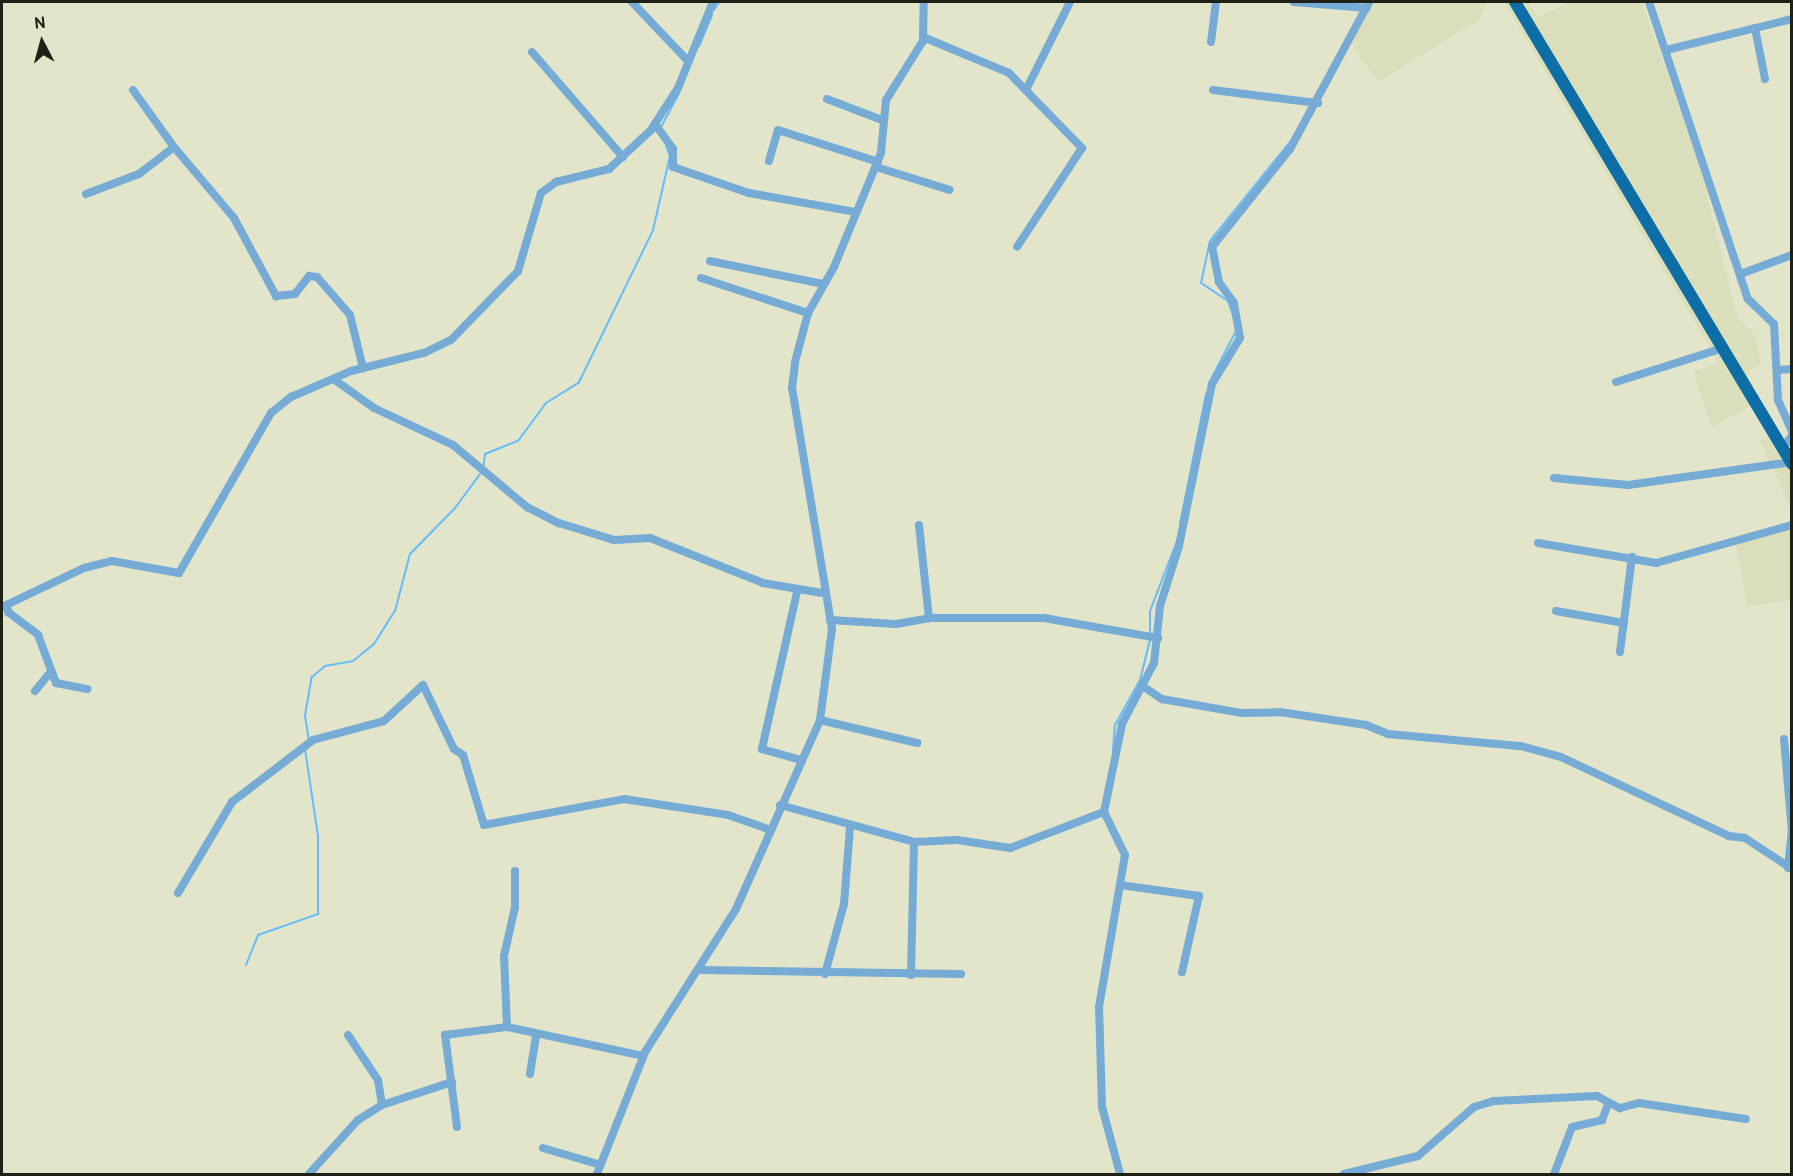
<!DOCTYPE html>
<html>
<head>
<meta charset="utf-8">
<style>
	body { margin:0 }
	#map { position:relative; width:1793px; height:1176px; overflow:hidden; background:#e2e5ca; font-family:Overpass,sans-serif }
	div>[style] { position:absolute }
	[style*='--x'] { left:calc(var(--x)*1px); top:calc(var(--y)*1px); width:calc(var(--w)*1px); rotate:calc(var(--a)*1deg) }
	.built>* { inset:0; background:#dadebb }
	.stream>* { height:2px; margin:-1px; padding:0 1px; transform-origin:1px; border-radius:1px; background:#64bcfd }
	.minor>* { height:8px; margin:-4px; padding:0 4px; transform-origin:4px; border-radius:4px; background:#75abd5 }
	.trunk>* { height:12px; margin:-6px; padding:0 6px; transform-origin:6px; border-radius:6px; background:#0c6ea5 }
	span { translate:-50% -50%; white-space:nowrap; text-align:center; line-height:1.15; -webkit-text-stroke:4.5px #e2e5ca; paint-order:stroke }
	.frame { position:absolute; inset:0; border:3px solid #1f2016; pointer-events:none }
	.north { position:absolute; left:12px; top:12px; width:60px; height:60px; -webkit-text-stroke:4px #e2e5ca; paint-order:stroke; rotate:354deg; font-size:16px; font-weight:700; line-height:24px; text-align:center; color:#1f2016 }
	.north::after { content:''; display:block; margin:auto; width:21px; height:27px; background:#1f2016; clip-path:polygon(50% 0,100% 100%,50% 72%,0 100%) }
</style>
</head>
<body>
<div id="map">
	<div class="built">
		<i style="clip-path:polygon(1372px 2px,1487px 2px,1480px 19px,1378px 82px,1350px 42px)"></i>
		<i style="clip-path:polygon(1504px 2px,1528px 2px,1538px 17px,1570px 2px,1642px 2px,1701px 171px,1737px 316px,1755px 335px,1761px 364px,1747px 372px,1756px 403px,1712px 427px,1693px 372px,1719px 363px)"></i>
		<i style="clip-path:polygon(1776px 436px,1791px 462px,1791px 509px,1760px 440px)"></i>
		<i style="clip-path:polygon(1791px 523px,1791px 601px,1747px 606px,1735px 538px)"></i>
	</div>
	<div class="stream">
		<i style="--x:714;--y:10;--w:9;--a:-58"></i>
		<i style="--x:699;--y:46;--w:34;--a:-67"></i>
		<i style="--x:661;--y:127;--w:38;--a:-62"></i>
		<i style="--x:1233;--y:315;--w:15;--a:-110"></i>
		<i style="--x:1228;--y:301;--w:32;--a:-146"></i>
		<i style="--x:1201;--y:283;--w:43;--a:-77.9"></i>
		<i style="--x:1210;--y:241;--w:127;--a:-51.1"></i>
		<i style="--x:1209;--y:383;--w:56;--a:-62.5"></i>
		<i style="--x:1180;--y:524;--w:133;--a:-78.7"></i>
		<i style="--x:309;--y:741;--w:26;--a:-99"></i>
		<i style="--x:305;--y:715;--w:39;--a:-80"></i>
		<i style="--x:312;--y:677;--w:17;--a:-40"></i>
		<i style="--x:325;--y:666;--w:28;--a:-10"></i>
		<i style="--x:353;--y:661;--w:27;--a:-39"></i>
		<i style="--x:374;--y:644;--w:39;--a:-58"></i>
		<i style="--x:395;--y:611;--w:59;--a:-75.3"></i>
		<i style="--x:410;--y:554;--w:64;--a:-45.6"></i>
		<i style="--x:455;--y:508;--w:47;--a:-53.6"></i>
		<i style="--x:483;--y:470;--w:16;--a:-83"></i>
		<i style="--x:485;--y:454;--w:35;--a:-22"></i>
		<i style="--x:518;--y:441;--w:47;--a:-53.6"></i>
		<i style="--x:546;--y:403;--w:39;--a:-32"></i>
		<i style="--x:579;--y:382;--w:169;--a:-64"></i>
		<i style="--x:653;--y:230;--w:76;--a:-77.1"></i>
		<i style="--x:670;--y:156;--w:11;--a:-112"></i>
		<i style="--x:1113;--y:751;--w:26;--a:-86"></i>
		<i style="--x:1115;--y:725;--w:51;--a:-60.9"></i>
		<i style="--x:1140;--y:680;--w:41;--a:-76"></i>
		<i style="--x:1150;--y:640;--w:29;--a:-90"></i>
		<i style="--x:1150;--y:611;--w:75;--a:-68.9"></i>
		<i style="--x:246;--y:965;--w:32;--a:-68"></i>
		<i style="--x:258;--y:935;--w:64;--a:-19.3"></i>
		<i style="--x:318;--y:914;--w:78;--a:-90"></i>
		<i style="--x:318;--y:836;--w:88;--a:-98.5"></i>
	</div>
	<div class="minor">
		<i style="--x:632;--y:2;--w:81;--a:46.5"></i>
		<i style="--x:1294;--y:2;--w:73;--a:4.7"></i>
		<i style="--x:1649;--y:2;--w:313;--a:71.6"></i>
		<i style="--x:1748;--y:299;--w:36;--a:44"></i>
		<i style="--x:1774;--y:324;--w:76;--a:87"></i>
		<i style="--x:1778;--y:400;--w:34;--a:66"></i>
		<i style="--x:1755;--y:28;--w:52;--a:78.9"></i>
		<i style="--x:923;--y:37;--w:93;--a:22.7"></i>
		<i style="--x:1009;--y:73;--w:105;--a:45.8"></i>
		<i style="--x:1082;--y:148;--w:118;--a:123.3"></i>
		<i style="--x:1211;--y:42;--w:40;--a:-82.9"></i>
		<i style="--x:1666;--y:50;--w:130;--a:-13.8"></i>
		<i style="--x:532;--y:52;--w:139;--a:49.1"></i>
		<i style="--x:133;--y:90;--w:70;--a:54.3"></i>
		<i style="--x:1026;--y:90;--w:98;--a:-63.4"></i>
		<i style="--x:1213;--y:90;--w:106;--a:7.1"></i>
		<i style="--x:827;--y:99;--w:59;--a:20.9"></i>
		<i style="--x:655;--y:124;--w:31;--a:54"></i>
		<i style="--x:673;--y:149;--w:18;--a:90"></i>
		<i style="--x:673;--y:167;--w:80;--a:18.9"></i>
		<i style="--x:749;--y:193;--w:109;--a:10.1"></i>
		<i style="--x:769;--y:161;--w:32;--a:-74"></i>
		<i style="--x:778;--y:130;--w:105;--a:17.7"></i>
		<i style="--x:876;--y:167;--w:77;--a:17.3"></i>
		<i style="--x:86;--y:194;--w:57;--a:-20.7"></i>
		<i style="--x:139;--y:174;--w:44;--a:-37.6"></i>
		<i style="--x:174;--y:147;--w:93;--a:49.8"></i>
		<i style="--x:234;--y:218;--w:89;--a:61.7"></i>
		<i style="--x:276;--y:296;--w:19;--a:-6"></i>
		<i style="--x:295;--y:294;--w:23;--a:-52"></i>
		<i style="--x:309;--y:276;--w:8;--a:7"></i>
		<i style="--x:317;--y:277;--w:50;--a:49"></i>
		<i style="--x:350;--y:315;--w:55;--a:76.2"></i>
		<i style="--x:710;--y:261;--w:115;--a:11.5"></i>
		<i style="--x:1743;--y:273;--w:52;--a:-20.2"></i>
		<i style="--x:701;--y:278;--w:113;--a:18.1"></i>
		<i style="--x:1778;--y:370;--w:14;--a:-4"></i>
		<i style="--x:335;--y:380;--w:48;--a:35.7"></i>
		<i style="--x:374;--y:408;--w:87;--a:25.1"></i>
		<i style="--x:453;--y:445;--w:97;--a:40"></i>
		<i style="--x:527;--y:507;--w:36;--a:27"></i>
		<i style="--x:559;--y:523;--w:58;--a:17.2"></i>
		<i style="--x:614;--y:540;--w:36;--a:-3"></i>
		<i style="--x:650;--y:538;--w:122;--a:21.7"></i>
		<i style="--x:763;--y:583;--w:60;--a:9.6"></i>
		<i style="--x:1616;--y:382;--w:112;--a:-17.6"></i>
		<i style="--x:1782;--y:449;--w:17;--a:-54"></i>
		<i style="--x:1554;--y:478;--w:74;--a:5.4"></i>
		<i style="--x:1628;--y:485;--w:166;--a:-8"></i>
		<i style="--x:919;--y:525;--w:94;--a:83.9"></i>
		<i style="--x:1538;--y:543;--w:120;--a:9.6"></i>
		<i style="--x:1656;--y:563;--w:141;--a:-15.6"></i>
		<i style="--x:797;--y:592;--w:161;--a:102.6"></i>
		<i style="--x:762;--y:749;--w:41;--a:15.8"></i>
		<i style="--x:7;--y:605;--w:7;--a:82"></i>
		<i style="--x:8;--y:612;--w:38;--a:37"></i>
		<i style="--x:38;--y:635;--w:51;--a:69.4"></i>
		<i style="--x:56;--y:683;--w:32;--a:11"></i>
		<i style="--x:2;--y:607;--w:91;--a:-25.4"></i>
		<i style="--x:84;--y:568;--w:29;--a:-14"></i>
		<i style="--x:112;--y:561;--w:68;--a:10.2"></i>
		<i style="--x:179;--y:573;--w:185;--a:-60.1"></i>
		<i style="--x:271;--y:413;--w:26;--a:-39"></i>
		<i style="--x:291;--y:397;--w:65;--a:-23.4"></i>
		<i style="--x:351;--y:371;--w:75;--a:-13.9"></i>
		<i style="--x:424;--y:353;--w:30;--a:-26"></i>
		<i style="--x:451;--y:340;--w:96;--a:-45.8"></i>
		<i style="--x:518;--y:271;--w:81;--a:-73.6"></i>
		<i style="--x:541;--y:193;--w:19;--a:-36"></i>
		<i style="--x:556;--y:182;--w:55;--a:-13.8"></i>
		<i style="--x:609;--y:169;--w:57;--a:-42.9"></i>
		<i style="--x:651;--y:130;--w:50;--a:-57.3"></i>
		<i style="--x:678;--y:88;--w:93;--a:-67.9"></i>
		<i style="--x:1556;--y:611;--w:69;--a:10"></i>
		<i style="--x:830;--y:620;--w:66;--a:3.5"></i>
		<i style="--x:896;--y:624;--w:34;--a:-10"></i>
		<i style="--x:929;--y:618;--w:115;--a:0"></i>
		<i style="--x:1044;--y:618;--w:116;--a:10"></i>
		<i style="--x:1620;--y:652;--w:96;--a:-82.8"></i>
		<i style="--x:1144;--y:687;--w:22;--a:34"></i>
		<i style="--x:1162;--y:699;--w:80;--a:10"></i>
		<i style="--x:1241;--y:713;--w:39;--a:-1"></i>
		<i style="--x:1280;--y:712;--w:87;--a:8.6"></i>
		<i style="--x:1366;--y:725;--w:24;--a:22"></i>
		<i style="--x:1388;--y:734;--w:134;--a:5.2"></i>
		<i style="--x:1521;--y:746;--w:41;--a:15.4"></i>
		<i style="--x:1561;--y:757;--w:186;--a:25.2"></i>
		<i style="--x:1729;--y:836;--w:16;--a:7"></i>
		<i style="--x:1745;--y:838;--w:56;--a:33.4"></i>
		<i style="--x:35;--y:691;--w:22;--a:-51"></i>
		<i style="--x:820;--y:720;--w:100;--a:13.3"></i>
		<i style="--x:1784;--y:739;--w:93;--a:85.1"></i>
		<i style="--x:780;--y:805;--w:139;--a:15.4"></i>
		<i style="--x:914;--y:842;--w:43;--a:-2.7"></i>
		<i style="--x:957;--y:840;--w:54;--a:8.6"></i>
		<i style="--x:1010;--y:848;--w:101;--a:-21"></i>
		<i style="--x:1788;--y:868;--w:36;--a:-84"></i>
		<i style="--x:1120;--y:885;--w:80;--a:7.9"></i>
		<i style="--x:1199;--y:896;--w:78;--a:102.6"></i>
		<i style="--x:178;--y:893;--w:106;--a:-59.3"></i>
		<i style="--x:232;--y:802;--w:102;--a:-37.4"></i>
		<i style="--x:313;--y:740;--w:73;--a:-15"></i>
		<i style="--x:384;--y:721;--w:53;--a:-42.7"></i>
		<i style="--x:423;--y:685;--w:71;--a:64.2"></i>
		<i style="--x:454;--y:749;--w:11;--a:34"></i>
		<i style="--x:463;--y:755;--w:73;--a:73.3"></i>
		<i style="--x:484;--y:825;--w:142;--a:-10.5"></i>
		<i style="--x:624;--y:799;--w:105;--a:8.7"></i>
		<i style="--x:728;--y:815;--w:42;--a:19.3"></i>
		<i style="--x:702;--y:970;--w:259;--a:0.9"></i>
		<i style="--x:825;--y:974;--w:73;--a:-74.8"></i>
		<i style="--x:844;--y:904;--w:76;--a:-85.5"></i>
		<i style="--x:911;--y:975;--w:133;--a:-88.7"></i>
		<i style="--x:507;--y:1027;--w:71;--a:-92.4"></i>
		<i style="--x:504;--y:956;--w:50;--a:-77.3"></i>
		<i style="--x:515;--y:907;--w:36;--a:-90"></i>
		<i style="--x:530;--y:1074;--w:38;--a:-81"></i>
		<i style="--x:382;--y:1105;--w:74;--a:-18.2"></i>
		<i style="--x:457;--y:1127;--w:93;--a:-97.4"></i>
		<i style="--x:445;--y:1035;--w:63;--a:-7.4"></i>
		<i style="--x:507;--y:1027;--w:139;--a:12"></i>
		<i style="--x:543;--y:1148;--w:60;--a:16.3"></i>
		<i style="--x:309;--y:1174;--w:73;--a:-47.8"></i>
		<i style="--x:358;--y:1120;--w:28;--a:-32"></i>
		<i style="--x:382;--y:1105;--w:25;--a:-99"></i>
		<i style="--x:378;--y:1080;--w:54;--a:-123.7"></i>
		<i style="--x:597;--y:1174;--w:131;--a:-68.5"></i>
		<i style="--x:645;--y:1052;--w:169;--a:-57.5"></i>
		<i style="--x:736;--y:909;--w:207;--a:-66"></i>
		<i style="--x:820;--y:720;--w:92;--a:-82.5"></i>
		<i style="--x:832;--y:629;--w:244;--a:-99.4"></i>
		<i style="--x:792;--y:388;--w:26;--a:-83"></i>
		<i style="--x:795;--y:362;--w:51;--a:-75.1"></i>
		<i style="--x:808;--y:313;--w:53;--a:-60.5"></i>
		<i style="--x:834;--y:267;--w:123;--a:-67.6"></i>
		<i style="--x:881;--y:153;--w:53;--a:-84.6"></i>
		<i style="--x:886;--y:100;--w:70;--a:-57.9"></i>
		<i style="--x:923;--y:41;--w:39;--a:-89"></i>
		<i style="--x:1120;--y:1174;--w:69;--a:-105"></i>
		<i style="--x:1102;--y:1107;--w:100;--a:-91.7"></i>
		<i style="--x:1099;--y:1007;--w:154;--a:-80.3"></i>
		<i style="--x:1125;--y:855;--w:48;--a:-116"></i>
		<i style="--x:1104;--y:812;--w:90;--a:-78.4"></i>
		<i style="--x:1122;--y:724;--w:69;--a:-62.3"></i>
		<i style="--x:1154;--y:663;--w:57;--a:-84"></i>
		<i style="--x:1160;--y:606;--w:63;--a:-72.4"></i>
		<i style="--x:1179;--y:546;--w:165;--a:-78.5"></i>
		<i style="--x:1212;--y:384;--w:54;--a:-58.7"></i>
		<i style="--x:1240;--y:338;--w:36;--a:-100"></i>
		<i style="--x:1234;--y:303;--w:26;--a:-126"></i>
		<i style="--x:1219;--y:282;--w:36;--a:-101"></i>
		<i style="--x:1212;--y:247;--w:125;--a:-51.5"></i>
		<i style="--x:1290;--y:149;--w:167;--a:-61.7"></i>
		<i style="--x:1344;--y:1174;--w:76;--a:-13.7"></i>
		<i style="--x:1418;--y:1156;--w:74;--a:-41.2"></i>
		<i style="--x:1474;--y:1107;--w:21;--a:-17"></i>
		<i style="--x:1494;--y:1101;--w:103;--a:-2.8"></i>
		<i style="--x:1597;--y:1096;--w:26;--a:28"></i>
		<i style="--x:1620;--y:1108;--w:20;--a:-15"></i>
		<i style="--x:1639;--y:1103;--w:108;--a:8.5"></i>
		<i style="--x:1554;--y:1174;--w:50;--a:-69"></i>
		<i style="--x:1572;--y:1127;--w:31;--a:-13"></i>
		<i style="--x:1602;--y:1120;--w:17;--a:-69"></i>
	</div>
	<div class="trunk">
		<i style="--x:1515;--y:2;--w:539;--a:59.05"></i>
	</div>
	<div class="frame"></div>
	<div class="north">N</div>
</div>
</body>
</html>
